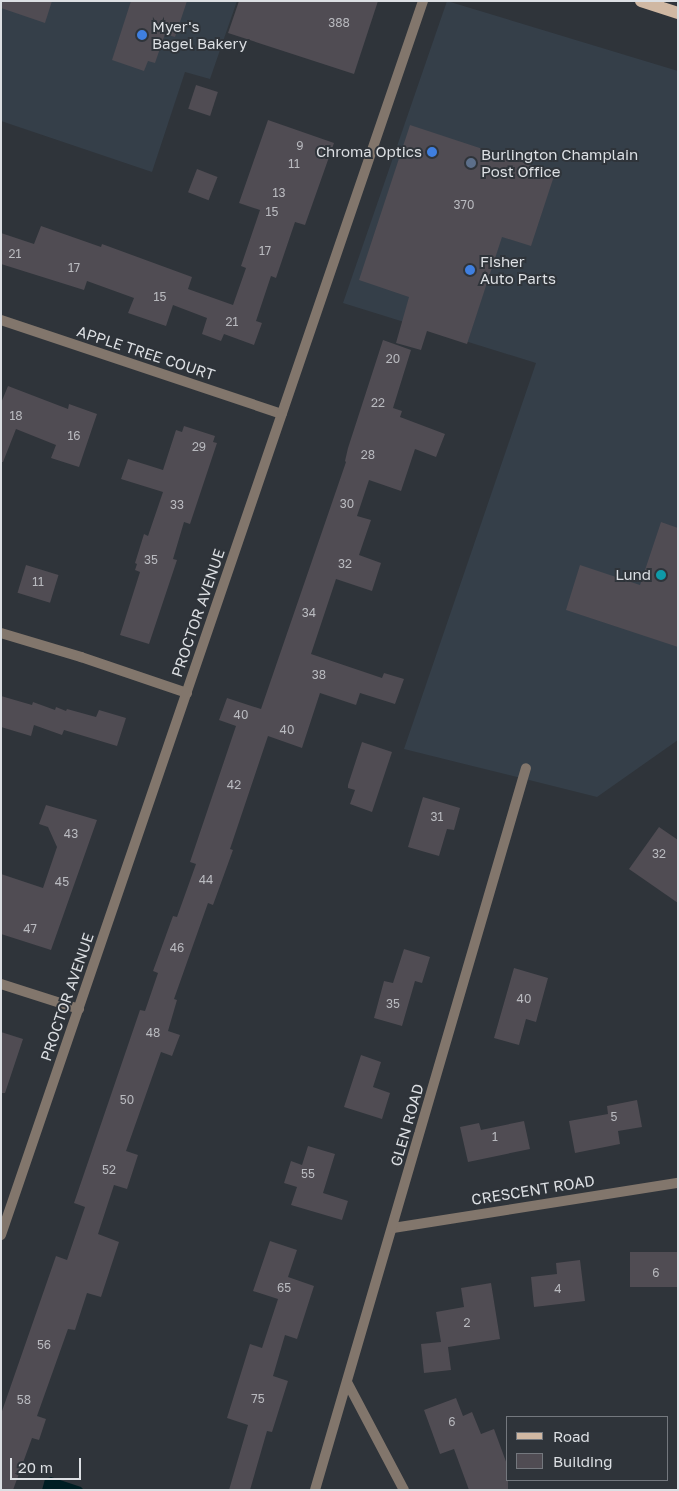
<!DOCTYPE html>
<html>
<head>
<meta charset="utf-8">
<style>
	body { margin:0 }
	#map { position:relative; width:679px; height:1491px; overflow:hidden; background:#2f343a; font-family:"Golos Text",sans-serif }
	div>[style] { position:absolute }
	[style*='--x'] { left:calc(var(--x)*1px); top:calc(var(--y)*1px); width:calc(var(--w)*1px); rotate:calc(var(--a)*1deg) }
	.built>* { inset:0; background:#353f49 }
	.water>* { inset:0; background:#001e23 }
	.building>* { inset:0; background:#504c53; transform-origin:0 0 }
	.minor>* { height:10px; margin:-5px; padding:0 5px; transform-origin:5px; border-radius:5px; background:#82766c }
	.primary>* { height:12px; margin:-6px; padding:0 6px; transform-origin:6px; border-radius:6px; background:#d0b8a3 }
	.dots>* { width:14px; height:14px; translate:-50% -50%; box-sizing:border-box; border:2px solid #2f343a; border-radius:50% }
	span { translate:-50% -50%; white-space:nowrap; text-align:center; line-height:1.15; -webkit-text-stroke:4px #2f343a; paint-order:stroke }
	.number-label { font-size:12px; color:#b9babf }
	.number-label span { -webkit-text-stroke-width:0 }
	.poi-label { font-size:15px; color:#dcdfe3 }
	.left { translate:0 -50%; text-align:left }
	.right { translate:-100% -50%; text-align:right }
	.street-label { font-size:15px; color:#dcdfe3 }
	.frame { position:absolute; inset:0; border:2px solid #dcdfe3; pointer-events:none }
	.legend { position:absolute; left:506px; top:1416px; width:162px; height:65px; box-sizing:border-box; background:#2f343a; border:1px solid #74787e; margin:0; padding:6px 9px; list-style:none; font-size:15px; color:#dcdfe3 }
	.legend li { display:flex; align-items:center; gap:10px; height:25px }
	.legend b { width:25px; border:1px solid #74787e }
	.scale { position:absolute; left:10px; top:1458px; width:71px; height:22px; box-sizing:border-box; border:2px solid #dcdfe3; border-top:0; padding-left:6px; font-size:15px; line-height:18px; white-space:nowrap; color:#dcdfe3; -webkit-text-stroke:4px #2f343a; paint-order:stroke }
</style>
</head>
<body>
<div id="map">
	<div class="built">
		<i style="clip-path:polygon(1px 1px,237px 1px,210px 79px,185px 72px,152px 172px,1px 121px)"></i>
		<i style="clip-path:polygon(447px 1px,678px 71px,678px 740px,597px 797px,404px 749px,536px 363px,343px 303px)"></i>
	</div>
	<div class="water">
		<i style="clip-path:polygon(51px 1477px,81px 1487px,84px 1490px,42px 1490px,45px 1479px)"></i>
	</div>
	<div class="building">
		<i style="clip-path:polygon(1px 1px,52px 1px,45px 23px,1px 8px)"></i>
		<i style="clip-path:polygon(131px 1px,187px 1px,175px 37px,165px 34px,155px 63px,148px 61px,144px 71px,112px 60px)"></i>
		<i style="clip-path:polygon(239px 1px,378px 1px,354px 74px,228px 33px)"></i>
		<i style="left:196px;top:85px;width:23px;height:25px;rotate:18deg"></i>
		<i style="clip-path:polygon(268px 120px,334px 143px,305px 225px,295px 222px,276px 278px,271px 276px,256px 321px,262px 323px,254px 345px,224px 334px,221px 341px,202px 334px,207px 318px,173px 305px,166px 326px,128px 313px,134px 298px,87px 281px,84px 290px,1px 264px,1px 233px,34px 244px,41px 226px,101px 247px,102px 244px,192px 277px,188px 289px,233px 305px,246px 268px,241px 266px,260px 210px,239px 203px)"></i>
		<i style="clip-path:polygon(410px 125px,555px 173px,531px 246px,502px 237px,467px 344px,427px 331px,421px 350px,396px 343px,409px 297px,359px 280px)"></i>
		<i style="left:197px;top:169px;width:22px;height:25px;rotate:21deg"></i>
		<i style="clip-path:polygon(383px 340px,411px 350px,393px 408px,402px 411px,400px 417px,445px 434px,436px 457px,415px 449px,401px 491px,369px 480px,357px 516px,371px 520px,359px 555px,381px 563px,372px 591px,336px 579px,311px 654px,382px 678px,384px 673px,404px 679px,395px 704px,360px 693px,356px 705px,320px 693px,302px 748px,268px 736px,230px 849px,233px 850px,213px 905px,208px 903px,174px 999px,177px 1000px,168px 1031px,180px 1035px,172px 1056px,161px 1052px,126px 1151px,138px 1155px,127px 1189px,114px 1185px,98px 1234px,119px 1242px,101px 1297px,87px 1293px,75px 1330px,68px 1329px,37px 1416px,46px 1419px,39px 1440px,32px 1438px,13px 1490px,1px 1490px,1px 1414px,56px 1256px,67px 1260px,85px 1207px,74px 1203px,140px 1010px,145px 1011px,158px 973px,153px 971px,173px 916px,177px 917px,196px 864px,190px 862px,236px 726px,219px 720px,227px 698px,261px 709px,346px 462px,345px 461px,348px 448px)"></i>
		<i style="clip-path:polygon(8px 386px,68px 409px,69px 404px,97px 414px,79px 467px,51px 458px,56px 445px,16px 429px,3px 462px,1px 462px,1px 403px)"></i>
		<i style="clip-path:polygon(184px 426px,215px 436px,213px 442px,217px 443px,190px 524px,184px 522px,173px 559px,177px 560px,149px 644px,120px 635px,140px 572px,135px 570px,137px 564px,135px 563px,144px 534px,148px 536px,163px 492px,121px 479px,128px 459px,163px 470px,176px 430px,182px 432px)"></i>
		<i style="clip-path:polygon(661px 522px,678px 528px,678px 647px,566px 610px,580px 565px,640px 585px)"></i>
		<i style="left:26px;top:565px;width:34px;height:29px;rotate:17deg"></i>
		<i style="clip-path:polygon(1px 696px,32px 705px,33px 702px,55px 710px,56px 707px,66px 711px,67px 709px,96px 717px,99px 710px,126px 718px,117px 746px,64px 730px,62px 735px,34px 725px,31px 736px,1px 727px)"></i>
		<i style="clip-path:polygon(362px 742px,392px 752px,372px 812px,350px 804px,355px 790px,348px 788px,348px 785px)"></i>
		<i style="clip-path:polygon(423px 797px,460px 808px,454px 830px,447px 829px,439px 856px,408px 847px)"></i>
		<i style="clip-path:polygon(46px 805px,97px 820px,51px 950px,1px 934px,1px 874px,43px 888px,57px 847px,48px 827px,39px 824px)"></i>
		<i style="clip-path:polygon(659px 827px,678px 840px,678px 903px,629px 869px)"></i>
		<i style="clip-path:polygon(404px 949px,430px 957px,422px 983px,415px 981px,402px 1026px,374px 1018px,384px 981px,393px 983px)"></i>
		<i style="clip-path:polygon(514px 968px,548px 978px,536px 1022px,526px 1019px,519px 1045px,494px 1038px)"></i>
		<i style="clip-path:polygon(1px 1032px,23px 1039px,5px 1093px,1px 1093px)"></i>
		<i style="clip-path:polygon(361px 1055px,381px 1062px,373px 1087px,390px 1093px,382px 1119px,344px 1107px)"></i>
		<i style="clip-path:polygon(637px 1100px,642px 1127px,618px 1131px,620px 1144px,575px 1153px,569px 1121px,608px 1114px,607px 1106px)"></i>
		<i style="clip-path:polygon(524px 1121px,530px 1149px,468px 1162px,460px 1127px,479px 1123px,481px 1130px)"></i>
		<i style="clip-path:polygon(308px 1146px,335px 1154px,323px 1193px,348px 1201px,342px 1220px,291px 1205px,297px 1187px,284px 1183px,291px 1161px,302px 1165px)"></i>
		<i style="clip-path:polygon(270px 1241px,297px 1250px,288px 1277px,314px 1286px,297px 1339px,285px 1335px,273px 1376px,288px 1381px,272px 1432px,267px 1431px,250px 1490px,229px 1490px,248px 1425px,227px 1418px,250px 1344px,262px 1348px,278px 1299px,253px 1291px)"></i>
		<i style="left:678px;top:1252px;width:35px;height:48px;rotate:90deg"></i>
		<i style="clip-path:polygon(580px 1260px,585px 1301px,534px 1307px,531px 1277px,557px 1274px,556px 1263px)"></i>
		<i style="clip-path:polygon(491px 1283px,500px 1339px,448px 1347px,451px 1370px,424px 1373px,421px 1344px,441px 1342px,436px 1312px,464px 1307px,461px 1288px)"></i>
		<i style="clip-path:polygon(456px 1398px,463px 1416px,472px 1412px,481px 1434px,494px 1429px,508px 1467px,508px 1490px,469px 1490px,454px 1449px,440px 1454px,424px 1410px)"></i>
	</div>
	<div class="minor">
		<i style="--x:1;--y:320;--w:296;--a:18.5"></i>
		<i style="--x:1;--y:633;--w:84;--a:16.7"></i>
		<i style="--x:81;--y:657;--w:112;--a:18.8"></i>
		<i style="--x:1;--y:984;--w:82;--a:17.8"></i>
		<i style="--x:393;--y:1228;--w:289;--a:-9"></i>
		<i style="--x:1;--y:1235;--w:1304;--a:-71.12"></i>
		<i style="--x:347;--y:1382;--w:122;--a:62.2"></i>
		<i style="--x:315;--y:1490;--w:752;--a:-73.71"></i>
	</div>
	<div class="primary">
		<i style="--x:641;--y:1;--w:39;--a:18"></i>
	</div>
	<div class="dots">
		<i style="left:142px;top:35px;background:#3f7fe0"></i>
		<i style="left:432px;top:152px;background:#3f7fe0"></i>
		<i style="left:471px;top:163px;background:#5c6f8a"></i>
		<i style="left:470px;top:270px;background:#3f7fe0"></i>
		<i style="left:661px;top:575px;background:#0f9aa8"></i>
	</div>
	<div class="number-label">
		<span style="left:339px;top:23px">388</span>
		<span style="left:300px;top:146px">9</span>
		<span style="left:294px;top:164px">11</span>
		<span style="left:279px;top:193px">13</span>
		<span style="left:464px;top:205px">370</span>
		<span style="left:272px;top:212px">15</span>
		<span style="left:265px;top:251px">17</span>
		<span style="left:15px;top:254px">21</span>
		<span style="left:74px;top:268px">17</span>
		<span style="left:160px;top:297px">15</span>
		<span style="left:232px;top:322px">21</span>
		<span style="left:393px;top:359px">20</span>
		<span style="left:378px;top:403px">22</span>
		<span style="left:16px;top:416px">18</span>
		<span style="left:74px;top:436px">16</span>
		<span style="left:199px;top:447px">29</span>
		<span style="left:368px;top:455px">28</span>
		<span style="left:347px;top:504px">30</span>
		<span style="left:177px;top:505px">33</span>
		<span style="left:151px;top:560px">35</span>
		<span style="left:345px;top:564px">32</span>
		<span style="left:38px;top:582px">11</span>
		<span style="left:309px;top:613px">34</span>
		<span style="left:319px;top:675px">38</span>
		<span style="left:241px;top:715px">40</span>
		<span style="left:287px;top:730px">40</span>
		<span style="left:234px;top:785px">42</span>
		<span style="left:437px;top:817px">31</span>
		<span style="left:71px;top:834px">43</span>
		<span style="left:659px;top:854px">32</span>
		<span style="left:206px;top:880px">44</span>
		<span style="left:62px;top:882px">45</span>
		<span style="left:30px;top:929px">47</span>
		<span style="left:177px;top:948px">46</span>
		<span style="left:524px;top:999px">40</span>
		<span style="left:393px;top:1004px">35</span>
		<span style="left:153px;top:1033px">48</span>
		<span style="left:127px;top:1100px">50</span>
		<span style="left:614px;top:1117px">5</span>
		<span style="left:495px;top:1137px">1</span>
		<span style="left:109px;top:1170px">52</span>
		<span style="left:308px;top:1174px">55</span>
		<span style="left:656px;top:1273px">6</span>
		<span style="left:284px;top:1288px">65</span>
		<span style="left:558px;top:1289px">4</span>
		<span style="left:467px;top:1323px">2</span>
		<span style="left:44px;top:1345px">56</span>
		<span style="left:258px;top:1399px">75</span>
		<span style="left:24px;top:1400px">58</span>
		<span style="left:452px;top:1422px">6</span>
	</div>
	<div class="poi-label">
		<span class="left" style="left:152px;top:35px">Myer's<br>Bagel Bakery</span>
		<span class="right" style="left:422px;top:152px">Chroma Optics</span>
		<span class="left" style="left:481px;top:163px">Burlington Champlain<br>Post Office</span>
		<span class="left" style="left:480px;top:270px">Fisher<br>Auto Parts</span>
		<span class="right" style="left:651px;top:575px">Lund</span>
	</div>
	<div class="street-label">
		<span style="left:146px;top:353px;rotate:18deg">APPLE TREE COURT</span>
		<span style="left:198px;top:613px;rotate:-71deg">PROCTOR AVENUE</span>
		<span style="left:67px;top:997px;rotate:-71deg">PROCTOR AVENUE</span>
		<span style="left:407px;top:1125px;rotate:-74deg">GLEN ROAD</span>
		<span style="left:533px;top:1190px;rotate:-9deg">CRESCENT ROAD</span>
	</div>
	<div class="frame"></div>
	<ul class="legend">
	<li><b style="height:6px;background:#d0b8a3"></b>Road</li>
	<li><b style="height:14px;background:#504c53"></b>Building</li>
	</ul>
	<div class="scale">20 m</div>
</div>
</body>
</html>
